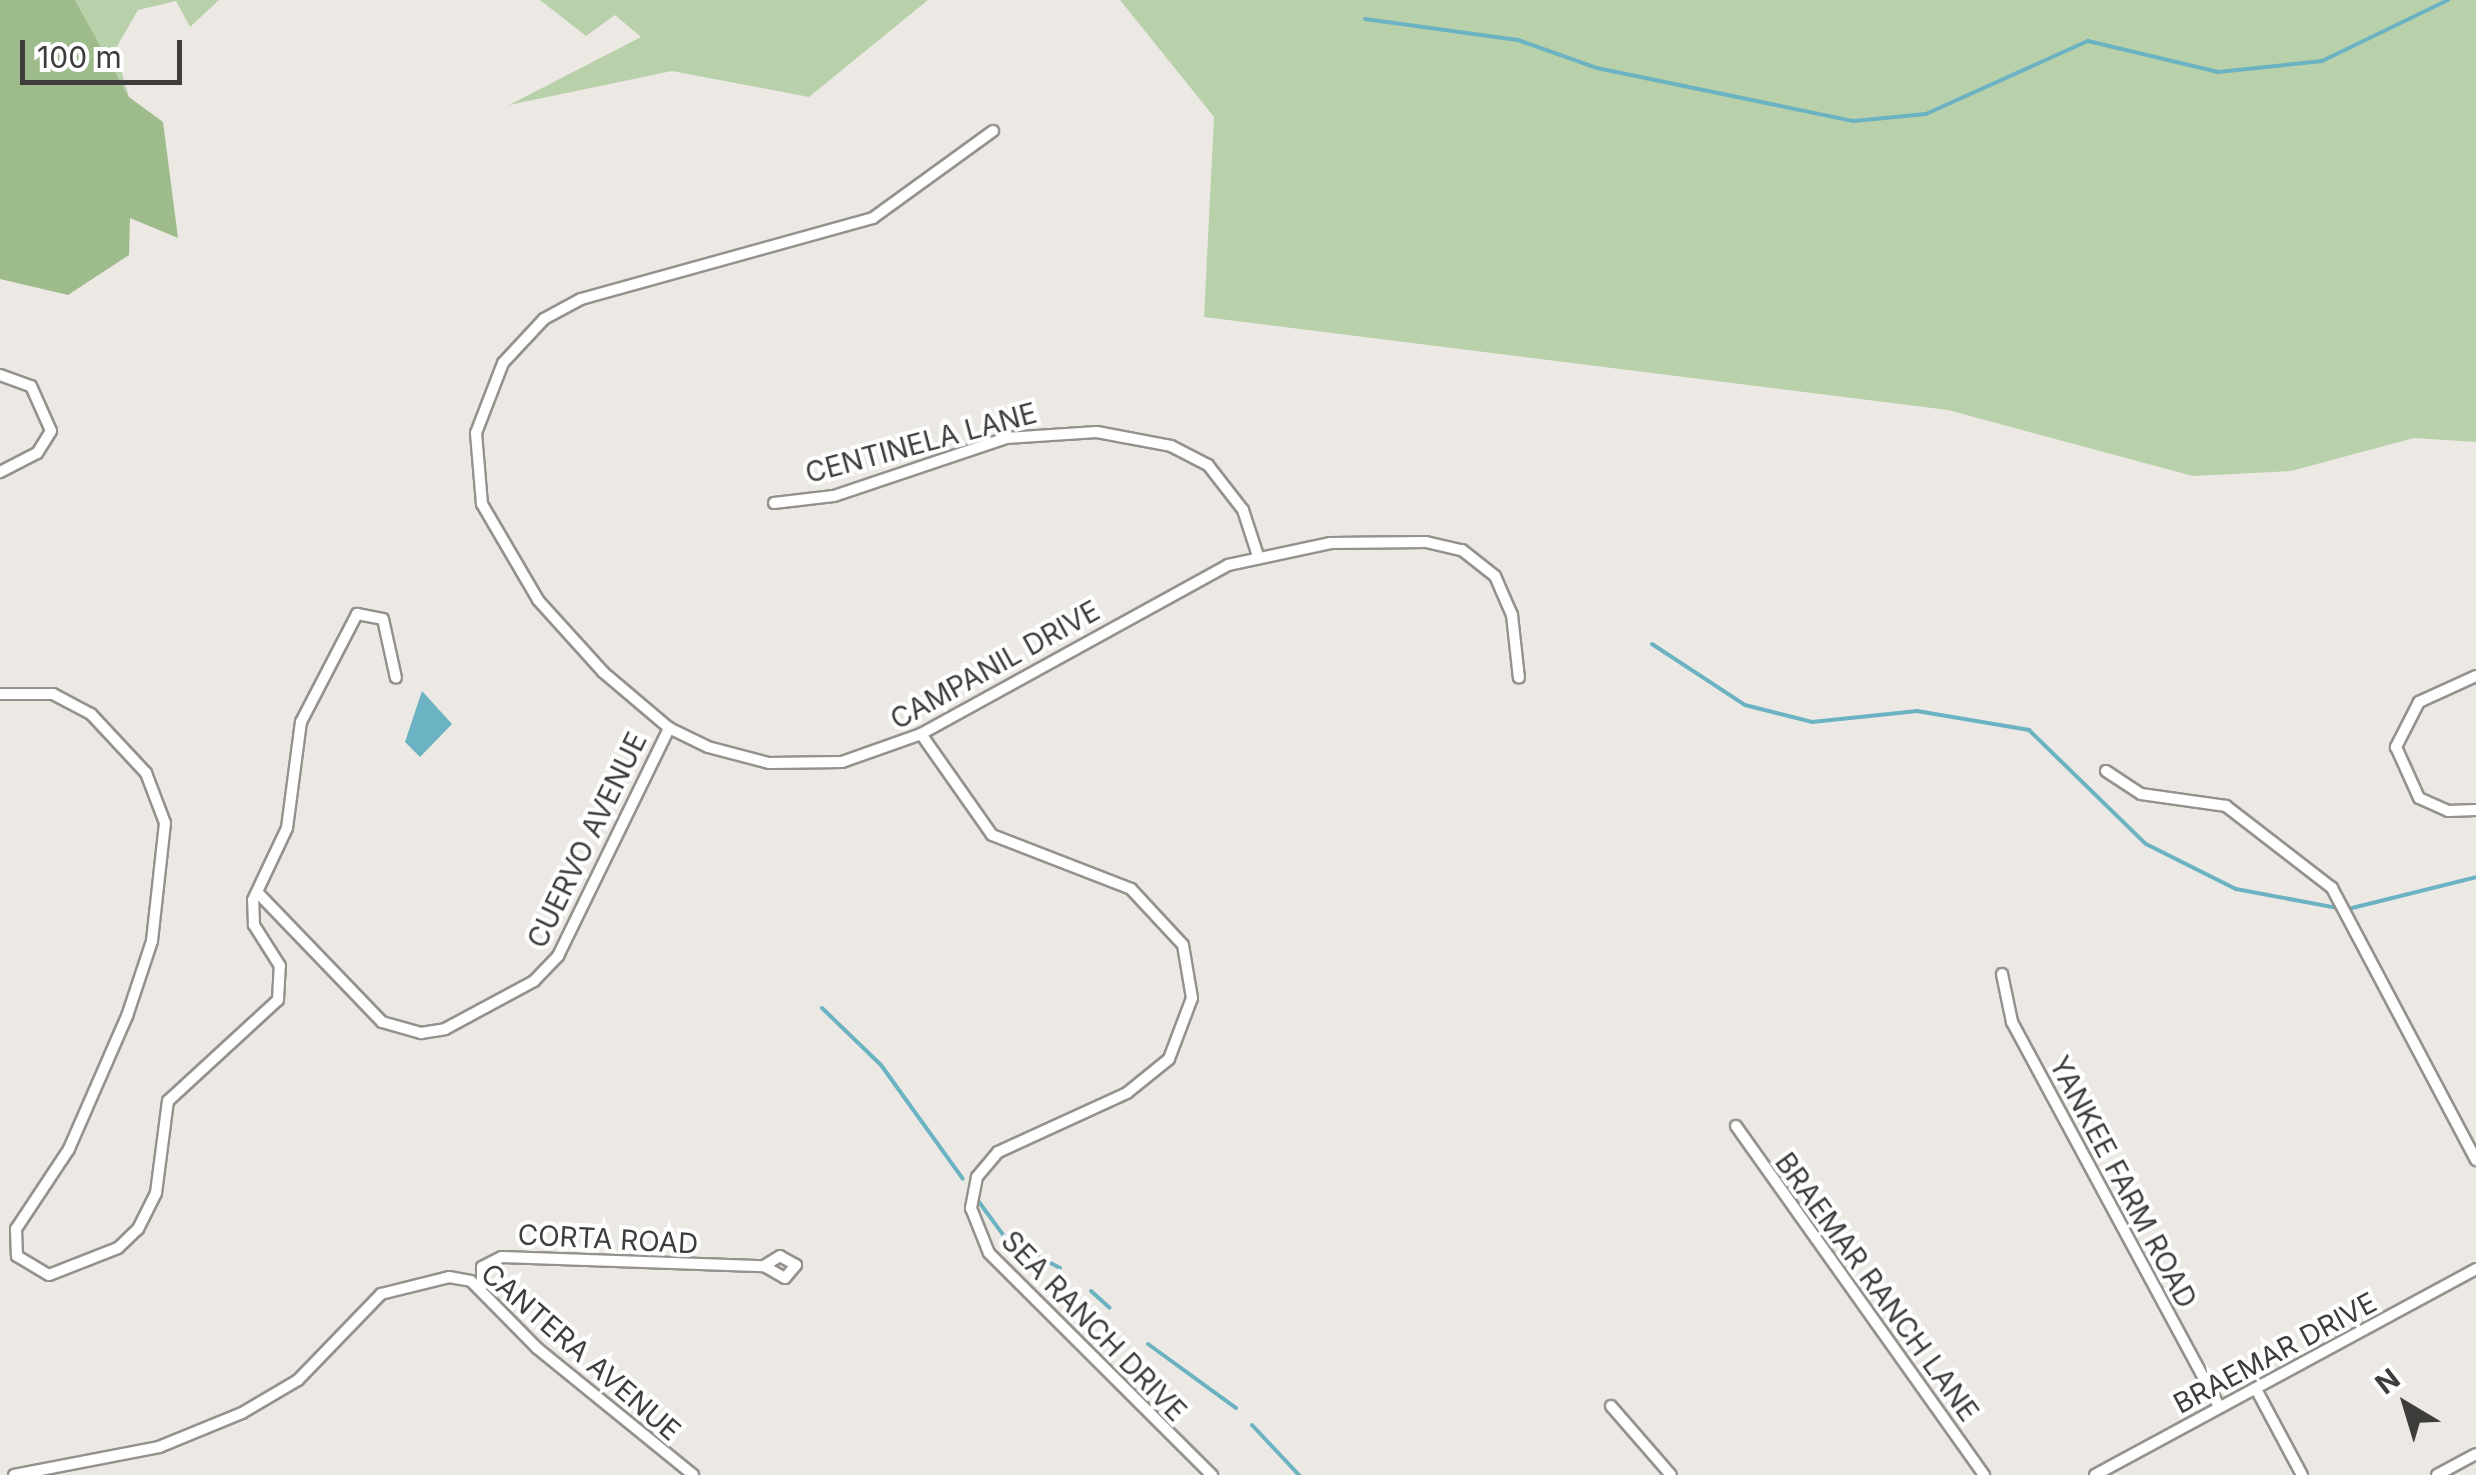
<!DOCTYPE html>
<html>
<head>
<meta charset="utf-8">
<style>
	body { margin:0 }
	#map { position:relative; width:2476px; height:1475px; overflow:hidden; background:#ece9e4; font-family:Inter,sans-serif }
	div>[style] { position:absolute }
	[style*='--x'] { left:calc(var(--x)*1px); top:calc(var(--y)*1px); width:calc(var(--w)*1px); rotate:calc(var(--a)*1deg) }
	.green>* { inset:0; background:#b9d1ab }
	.forest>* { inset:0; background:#9ebc8b }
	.water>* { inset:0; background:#6bb2c2 }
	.stream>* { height:4px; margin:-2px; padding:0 2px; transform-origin:2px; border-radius:2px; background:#6bb2c2 }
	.roads { filter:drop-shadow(2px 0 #95928d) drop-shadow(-2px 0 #95928d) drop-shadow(0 2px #95928d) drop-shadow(0 -2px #95928d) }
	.minor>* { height:10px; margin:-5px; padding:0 5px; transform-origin:5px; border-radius:5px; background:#fff }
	span { translate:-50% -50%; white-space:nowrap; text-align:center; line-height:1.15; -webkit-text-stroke:8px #fff; paint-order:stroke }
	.street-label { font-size:28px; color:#3e3d3b }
	.north { position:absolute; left:2356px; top:1355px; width:100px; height:100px; -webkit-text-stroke:8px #fff; paint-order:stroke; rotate:322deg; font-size:28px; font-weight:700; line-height:40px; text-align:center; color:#3e3d3b }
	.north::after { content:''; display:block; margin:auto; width:35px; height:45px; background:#3e3d3b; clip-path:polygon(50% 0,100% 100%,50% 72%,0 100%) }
	.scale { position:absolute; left:20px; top:40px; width:162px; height:45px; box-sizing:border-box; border:5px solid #3e3d3b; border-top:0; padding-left:12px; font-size:30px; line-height:35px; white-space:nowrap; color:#3e3d3b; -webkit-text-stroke:8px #fff; paint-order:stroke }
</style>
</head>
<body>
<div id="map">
	<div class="green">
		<i style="clip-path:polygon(75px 0,219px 0,190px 27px,176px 1px,138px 10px,115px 50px,129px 97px)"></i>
		<i style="clip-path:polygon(540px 0,928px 0,809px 97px,672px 71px,509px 105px,641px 37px,615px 15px,586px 36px)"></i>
		<i style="clip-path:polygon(1120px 0,2476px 0,2476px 442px,2414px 438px,2291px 471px,2193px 476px,1948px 410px,1204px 317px,1214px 117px)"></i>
	</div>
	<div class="forest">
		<i style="clip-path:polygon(0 0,75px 0,129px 97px,163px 122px,178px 238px,130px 218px,129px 255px,68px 295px,0 279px)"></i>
	</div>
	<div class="water">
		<i style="clip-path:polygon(422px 691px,452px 724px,420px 757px,405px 742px)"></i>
	</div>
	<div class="stream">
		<i style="--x:1365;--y:19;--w:154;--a:7.8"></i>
		<i style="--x:1518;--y:40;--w:84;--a:19.5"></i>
		<i style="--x:1597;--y:68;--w:262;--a:11.7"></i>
		<i style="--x:1854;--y:121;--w:72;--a:-5.6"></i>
		<i style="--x:1926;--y:114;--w:178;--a:-24.3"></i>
		<i style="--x:2088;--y:41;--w:134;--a:13.4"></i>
		<i style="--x:2218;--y:72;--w:105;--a:-6"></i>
		<i style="--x:2322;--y:61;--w:140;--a:-25.8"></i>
		<i style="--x:1652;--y:644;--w:111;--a:33.3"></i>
		<i style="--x:1745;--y:705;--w:69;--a:14.2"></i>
		<i style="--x:1812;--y:722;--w:106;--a:-6"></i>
		<i style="--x:1917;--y:711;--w:114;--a:9.6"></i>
		<i style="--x:2029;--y:730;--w:163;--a:44.3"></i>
		<i style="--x:2146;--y:844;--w:101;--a:26.6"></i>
		<i style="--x:2236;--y:889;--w:104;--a:10.6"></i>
		<i style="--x:2348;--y:909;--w:132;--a:-14"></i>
		<i style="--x:822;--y:1008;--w:82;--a:44"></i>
		<i style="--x:881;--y:1065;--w:140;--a:54.3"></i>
		<i style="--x:979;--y:1202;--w:47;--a:53.6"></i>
		<i style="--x:1007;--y:1240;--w:60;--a:27.8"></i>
		<i style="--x:1091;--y:1291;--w:25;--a:42"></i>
		<i style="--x:1148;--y:1344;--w:109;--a:36"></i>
		<i style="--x:1252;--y:1425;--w:69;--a:46.8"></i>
	</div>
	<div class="roads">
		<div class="minor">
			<i style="--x:993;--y:131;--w:148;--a:144.1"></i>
			<i style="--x:873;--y:218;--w:303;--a:164.5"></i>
			<i style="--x:581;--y:299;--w:42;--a:151.6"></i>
			<i style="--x:544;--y:319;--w:60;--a:133"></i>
			<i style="--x:503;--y:363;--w:75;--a:111.1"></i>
			<i style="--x:476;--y:433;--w:71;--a:85.2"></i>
			<i style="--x:482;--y:504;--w:111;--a:59.7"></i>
			<i style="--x:538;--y:600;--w:97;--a:47.9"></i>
			<i style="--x:603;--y:672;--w:87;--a:40.3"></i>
			<i style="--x:669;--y:728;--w:43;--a:26"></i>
			<i style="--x:708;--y:747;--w:63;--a:14.7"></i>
			<i style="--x:769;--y:763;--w:73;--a:-0.8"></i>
			<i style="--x:842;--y:762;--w:84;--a:-19.5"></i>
			<i style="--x:921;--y:734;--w:350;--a:-28.8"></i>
			<i style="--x:1228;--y:565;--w:105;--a:-12.1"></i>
			<i style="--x:1331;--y:543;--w:95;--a:-0.6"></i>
			<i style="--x:1426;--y:542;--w:37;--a:13"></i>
			<i style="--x:1462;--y:550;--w:42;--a:38.2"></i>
			<i style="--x:1495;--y:576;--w:43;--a:66.4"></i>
			<i style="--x:1512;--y:615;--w:63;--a:83.7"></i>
			<i style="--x:0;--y:375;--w:33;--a:20"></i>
			<i style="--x:31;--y:386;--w:49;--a:66"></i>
			<i style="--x:51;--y:431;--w:26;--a:122"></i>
			<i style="--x:37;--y:453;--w:42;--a:152.8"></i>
			<i style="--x:774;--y:503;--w:60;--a:-6.7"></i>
			<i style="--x:834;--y:496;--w:182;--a:-18.6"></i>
			<i style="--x:1006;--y:438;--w:91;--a:-3.8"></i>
			<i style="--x:1097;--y:432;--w:75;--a:10.7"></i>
			<i style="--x:1171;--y:446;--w:42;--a:27.2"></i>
			<i style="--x:1208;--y:465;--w:57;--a:52.1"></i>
			<i style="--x:1243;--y:510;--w:48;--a:71.9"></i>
			<i style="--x:2476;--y:676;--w:63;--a:155.5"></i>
			<i style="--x:2419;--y:702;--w:51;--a:117.1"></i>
			<i style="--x:2396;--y:747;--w:56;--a:65.7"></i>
			<i style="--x:2419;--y:798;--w:32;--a:24"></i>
			<i style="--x:2448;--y:811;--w:28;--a:-2"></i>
			<i style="--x:0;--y:694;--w:53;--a:0"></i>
			<i style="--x:53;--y:694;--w:43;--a:27.8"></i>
			<i style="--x:91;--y:714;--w:81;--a:47"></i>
			<i style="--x:146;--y:773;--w:53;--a:69.2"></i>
			<i style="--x:165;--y:823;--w:119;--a:96.3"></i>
			<i style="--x:152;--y:941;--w:79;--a:108.4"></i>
			<i style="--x:127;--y:1016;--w:145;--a:113.6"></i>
			<i style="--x:69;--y:1149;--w:96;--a:123.5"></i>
			<i style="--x:16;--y:1229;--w:27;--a:88"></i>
			<i style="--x:17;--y:1256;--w:37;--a:31"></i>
			<i style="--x:49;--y:1275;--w:74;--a:-21.4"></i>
			<i style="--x:118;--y:1248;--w:28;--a:-44"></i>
			<i style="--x:138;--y:1229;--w:40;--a:-63.4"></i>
			<i style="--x:156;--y:1193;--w:93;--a:-82.6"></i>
			<i style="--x:168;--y:1101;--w:149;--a:-42.6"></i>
			<i style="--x:278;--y:1000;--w:34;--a:-87"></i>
			<i style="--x:280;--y:966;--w:49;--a:-122.4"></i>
			<i style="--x:254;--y:925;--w:25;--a:-92"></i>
			<i style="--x:253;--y:900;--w:80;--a:-64.7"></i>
			<i style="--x:287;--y:828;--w:107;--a:-82.5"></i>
			<i style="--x:301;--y:722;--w:122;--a:-62.6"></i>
			<i style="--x:357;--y:614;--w:26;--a:11"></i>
			<i style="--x:383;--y:619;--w:60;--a:77.6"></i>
			<i style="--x:921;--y:734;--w:123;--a:54.9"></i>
			<i style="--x:992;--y:835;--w:149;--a:21.2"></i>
			<i style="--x:1131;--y:889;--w:76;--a:47.1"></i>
			<i style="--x:1183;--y:945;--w:54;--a:80.4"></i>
			<i style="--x:1192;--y:998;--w:65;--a:110.7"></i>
			<i style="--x:1169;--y:1059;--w:54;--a:141"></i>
			<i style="--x:1127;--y:1093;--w:142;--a:155.4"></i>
			<i style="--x:998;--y:1152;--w:33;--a:130"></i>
			<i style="--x:977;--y:1177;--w:32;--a:101"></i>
			<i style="--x:971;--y:1208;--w:48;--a:68.2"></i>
			<i style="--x:989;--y:1253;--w:315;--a:44.9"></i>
			<i style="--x:2106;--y:771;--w:42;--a:33.3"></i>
			<i style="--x:2141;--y:794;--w:86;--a:8"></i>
			<i style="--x:2226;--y:806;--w:134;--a:37.7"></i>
			<i style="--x:2332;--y:888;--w:308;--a:62.1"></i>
			<i style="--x:258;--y:893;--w:179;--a:46.1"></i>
			<i style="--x:382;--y:1022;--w:41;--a:15.8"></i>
			<i style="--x:421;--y:1033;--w:24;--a:-9"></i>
			<i style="--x:445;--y:1029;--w:101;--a:-28.3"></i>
			<i style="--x:534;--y:981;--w:35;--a:-46"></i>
			<i style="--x:558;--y:956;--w:254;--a:-64"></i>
			<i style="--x:2002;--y:974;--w:49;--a:78.2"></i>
			<i style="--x:2012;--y:1022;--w:437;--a:61.7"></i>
			<i style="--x:1736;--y:1126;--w:428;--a:54.6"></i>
			<i style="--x:482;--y:1286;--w:19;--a:-90"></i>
			<i style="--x:482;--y:1267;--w:22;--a:-27"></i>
			<i style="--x:502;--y:1257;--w:262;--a:2"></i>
			<i style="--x:764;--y:1266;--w:24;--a:30"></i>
			<i style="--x:785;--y:1278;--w:17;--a:-50"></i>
			<i style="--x:796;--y:1265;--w:18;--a:-151"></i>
			<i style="--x:780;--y:1256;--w:19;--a:148"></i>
			<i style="--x:2256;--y:1389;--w:98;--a:61.9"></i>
			<i style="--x:1611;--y:1406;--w:91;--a:49"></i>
			<i style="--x:14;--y:1475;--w:148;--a:-10.9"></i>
			<i style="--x:159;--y:1447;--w:90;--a:-22.3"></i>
			<i style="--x:242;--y:1413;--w:65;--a:-30.5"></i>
			<i style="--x:298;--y:1380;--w:120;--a:-46"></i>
			<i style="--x:381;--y:1294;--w:70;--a:-14"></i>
			<i style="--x:449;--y:1277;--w:22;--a:10"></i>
			<i style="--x:471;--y:1281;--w:94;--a:45.4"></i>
			<i style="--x:537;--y:1348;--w:201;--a:39.1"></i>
			<i style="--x:2095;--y:1475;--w:433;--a:-28.4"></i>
			<i style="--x:2437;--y:1475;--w:44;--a:-28.3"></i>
		</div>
	</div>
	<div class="street-label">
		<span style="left:921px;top:443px;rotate:-15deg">CENTINELA LANE</span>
		<span style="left:995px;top:665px;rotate:-29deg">CAMPANIL DRIVE</span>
		<span style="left:587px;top:840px;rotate:-64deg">CUERVO AVENUE</span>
		<span style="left:2123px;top:1182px;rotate:62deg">YANKEE FARM ROAD</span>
		<span style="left:608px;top:1239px;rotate:3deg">CORTA ROAD</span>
		<span style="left:1877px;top:1287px;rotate:54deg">BRAEMAR RANCH LANE</span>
		<span style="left:1094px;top:1326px;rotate:46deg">SEA RANCH DRIVE</span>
		<span style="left:581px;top:1352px;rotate:41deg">CANTERA AVENUE</span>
		<span style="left:2275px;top:1353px;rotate:-28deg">BRAEMAR DRIVE</span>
	</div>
	<div class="north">N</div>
	<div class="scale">100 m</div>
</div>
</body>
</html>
